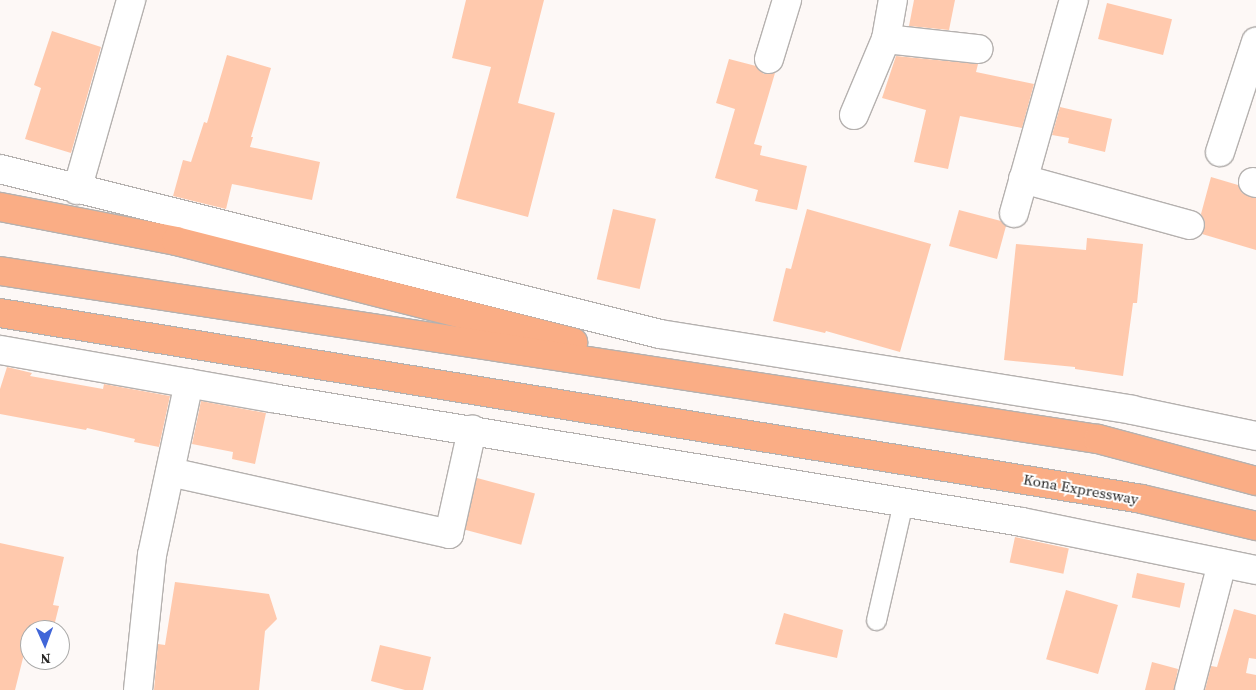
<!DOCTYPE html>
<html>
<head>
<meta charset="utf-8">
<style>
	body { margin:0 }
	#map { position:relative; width:1256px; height:690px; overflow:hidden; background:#fdf8f6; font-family:"Source Serif 4",serif }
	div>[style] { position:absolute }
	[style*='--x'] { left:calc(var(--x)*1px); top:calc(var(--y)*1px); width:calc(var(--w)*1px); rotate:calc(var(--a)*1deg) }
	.building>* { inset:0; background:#ffc9ad; transform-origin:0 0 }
	.roads { filter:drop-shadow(1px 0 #b5b1af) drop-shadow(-1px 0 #b5b1af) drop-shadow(0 1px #b5b1af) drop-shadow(0 -1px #b5b1af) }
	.lane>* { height:19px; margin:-9.5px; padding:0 9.5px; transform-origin:9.5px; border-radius:9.5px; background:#fff }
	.street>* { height:28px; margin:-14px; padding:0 14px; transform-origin:14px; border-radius:14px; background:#fff }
	.secondary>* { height:28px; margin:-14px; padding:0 14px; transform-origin:14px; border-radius:14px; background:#fff }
	.highway>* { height:28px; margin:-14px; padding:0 14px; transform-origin:14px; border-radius:14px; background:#faad85 }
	span { translate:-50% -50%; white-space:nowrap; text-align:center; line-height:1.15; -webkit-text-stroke:4px #fff; paint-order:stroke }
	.street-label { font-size:15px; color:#2b2a29 }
	.north { position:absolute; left:20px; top:620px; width:50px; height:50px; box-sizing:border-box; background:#fff; border:1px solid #aaaaa9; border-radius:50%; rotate:178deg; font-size:14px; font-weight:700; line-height:20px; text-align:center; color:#2b2a29 }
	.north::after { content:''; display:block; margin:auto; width:18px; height:22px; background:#4166d8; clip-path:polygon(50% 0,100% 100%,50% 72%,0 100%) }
</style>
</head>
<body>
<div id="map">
	<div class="building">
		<i style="clip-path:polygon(466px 0,544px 0,518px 103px,555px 113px,528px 217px,456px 198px,491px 67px,452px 58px)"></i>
		<i style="clip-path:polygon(914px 0,955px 0,949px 30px,909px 26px)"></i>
		<i style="left:1107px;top:3px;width:67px;height:37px;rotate:14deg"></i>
		<i style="clip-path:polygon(52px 31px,101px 47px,71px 153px,25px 139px,41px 88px,34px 85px)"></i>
		<i style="clip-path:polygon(227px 55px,271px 68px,251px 137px,253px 137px,250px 147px,320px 162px,312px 200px,232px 184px,226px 209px,173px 196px,183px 160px,191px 162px,204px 122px,207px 123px)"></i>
		<i style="clip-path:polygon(896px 56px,978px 64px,976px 72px,1034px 84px,1022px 128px,960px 116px,948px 169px,914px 162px,926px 110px,882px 98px)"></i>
		<i style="clip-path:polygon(729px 59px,756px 66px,764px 74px,775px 73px,754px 144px,762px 146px,760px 155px,807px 166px,797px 210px,755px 201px,758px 190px,715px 178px,735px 109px,716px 103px)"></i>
		<i style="clip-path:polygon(1060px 107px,1112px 119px,1105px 152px,1068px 143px,1069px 138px,1052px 135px)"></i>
		<i style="clip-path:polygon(1211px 177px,1238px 185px,1242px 193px,1256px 198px,1256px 250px,1202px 234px,1205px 222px,1201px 214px)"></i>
		<i style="left:613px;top:209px;width:44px;height:72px;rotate:13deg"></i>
		<i style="clip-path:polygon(807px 209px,931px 244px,900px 352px,826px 331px,825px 333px,773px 321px,786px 268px,791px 269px)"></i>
		<i style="clip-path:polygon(959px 210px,1001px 221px,1006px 226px,997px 259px,949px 246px)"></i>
		<i style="clip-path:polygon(1087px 238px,1143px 244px,1137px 303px,1133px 303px,1123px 376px,1075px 369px,1075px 367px,1004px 360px,1016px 244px,1086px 250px)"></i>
		<i style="clip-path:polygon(7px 367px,32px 373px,30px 376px,103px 389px,104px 384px,170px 396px,159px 447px,134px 442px,135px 439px,87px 428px,86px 430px,0 414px,0 389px)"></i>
		<i style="clip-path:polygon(201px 401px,266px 413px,255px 464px,232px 459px,233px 452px,192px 444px)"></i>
		<i style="left:477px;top:478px;width:60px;height:53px;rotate:15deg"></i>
		<i style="left:1015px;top:537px;width:55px;height:26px;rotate:12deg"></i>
		<i style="clip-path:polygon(0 543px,64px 557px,53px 605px,59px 606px,53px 630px,30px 630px,15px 690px,0 690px)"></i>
		<i style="left:1137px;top:573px;width:49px;height:25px;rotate:12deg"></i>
		<i style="clip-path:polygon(175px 582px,269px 594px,277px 619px,265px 631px,259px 690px,154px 690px,158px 644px,165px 645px)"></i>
		<i style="left:1066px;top:590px;width:54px;height:72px;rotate:16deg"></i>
		<i style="clip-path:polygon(1234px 609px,1256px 615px,1256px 659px,1249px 658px,1246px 673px,1256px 675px,1256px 690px,1205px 690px,1211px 666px,1217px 667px)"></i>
		<i style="clip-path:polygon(784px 613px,843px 630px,837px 658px,775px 644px)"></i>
		<i style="clip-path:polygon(380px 645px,431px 657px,423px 690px,405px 690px,371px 681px)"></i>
		<i style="clip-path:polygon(1152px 662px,1178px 669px,1174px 690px,1145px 690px)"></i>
	</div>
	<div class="roads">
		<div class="lane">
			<i style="--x:876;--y:620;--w:121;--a:-77.1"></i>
		</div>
		<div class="street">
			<i style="--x:886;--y:39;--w:93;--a:6.2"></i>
			<i style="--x:769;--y:59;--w:62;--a:-73"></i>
			<i style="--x:854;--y:115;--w:82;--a:-67.2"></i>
			<i style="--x:886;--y:39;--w:40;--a:-80"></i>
			<i style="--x:1220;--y:152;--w:116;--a:-71.9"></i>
			<i style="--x:0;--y:169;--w:680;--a:14.04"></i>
			<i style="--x:660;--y:334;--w:478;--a:9.1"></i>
			<i style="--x:1132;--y:410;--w:127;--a:11.8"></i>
			<i style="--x:1023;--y:179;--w:173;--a:15.4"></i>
			<i style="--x:1253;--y:182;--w:3;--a:18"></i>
			<i style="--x:77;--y:190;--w:198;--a:-74.1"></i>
			<i style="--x:1014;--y:213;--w:221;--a:-74.3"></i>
			<i style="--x:170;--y:472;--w:286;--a:12.5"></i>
			<i style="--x:449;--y:534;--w:107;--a:-77.5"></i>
			<i style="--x:138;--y:690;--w:136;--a:-84.1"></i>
			<i style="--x:152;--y:555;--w:176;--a:-77.9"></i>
			<i style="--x:1189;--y:690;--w:131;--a:-75.4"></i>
		</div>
		<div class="secondary">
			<i style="--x:0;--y:350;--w:276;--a:10"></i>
			<i style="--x:272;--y:398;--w:760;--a:9.39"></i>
			<i style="--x:1022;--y:522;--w:239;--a:11.6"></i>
		</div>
		<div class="highway">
			<i style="--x:0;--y:207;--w:179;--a:10.9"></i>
			<i style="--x:176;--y:241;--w:410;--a:14.3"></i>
			<i style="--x:0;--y:271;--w:1111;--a:8.7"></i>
			<i style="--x:1098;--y:439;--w:163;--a:14.9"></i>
			<i style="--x:0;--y:313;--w:1157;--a:9.25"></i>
			<i style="--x:1142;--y:499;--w:117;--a:13.3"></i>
		</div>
	</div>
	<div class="street-label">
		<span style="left:1081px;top:489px;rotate:10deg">Kona Expressway</span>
	</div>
	<div class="north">N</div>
</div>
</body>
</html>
